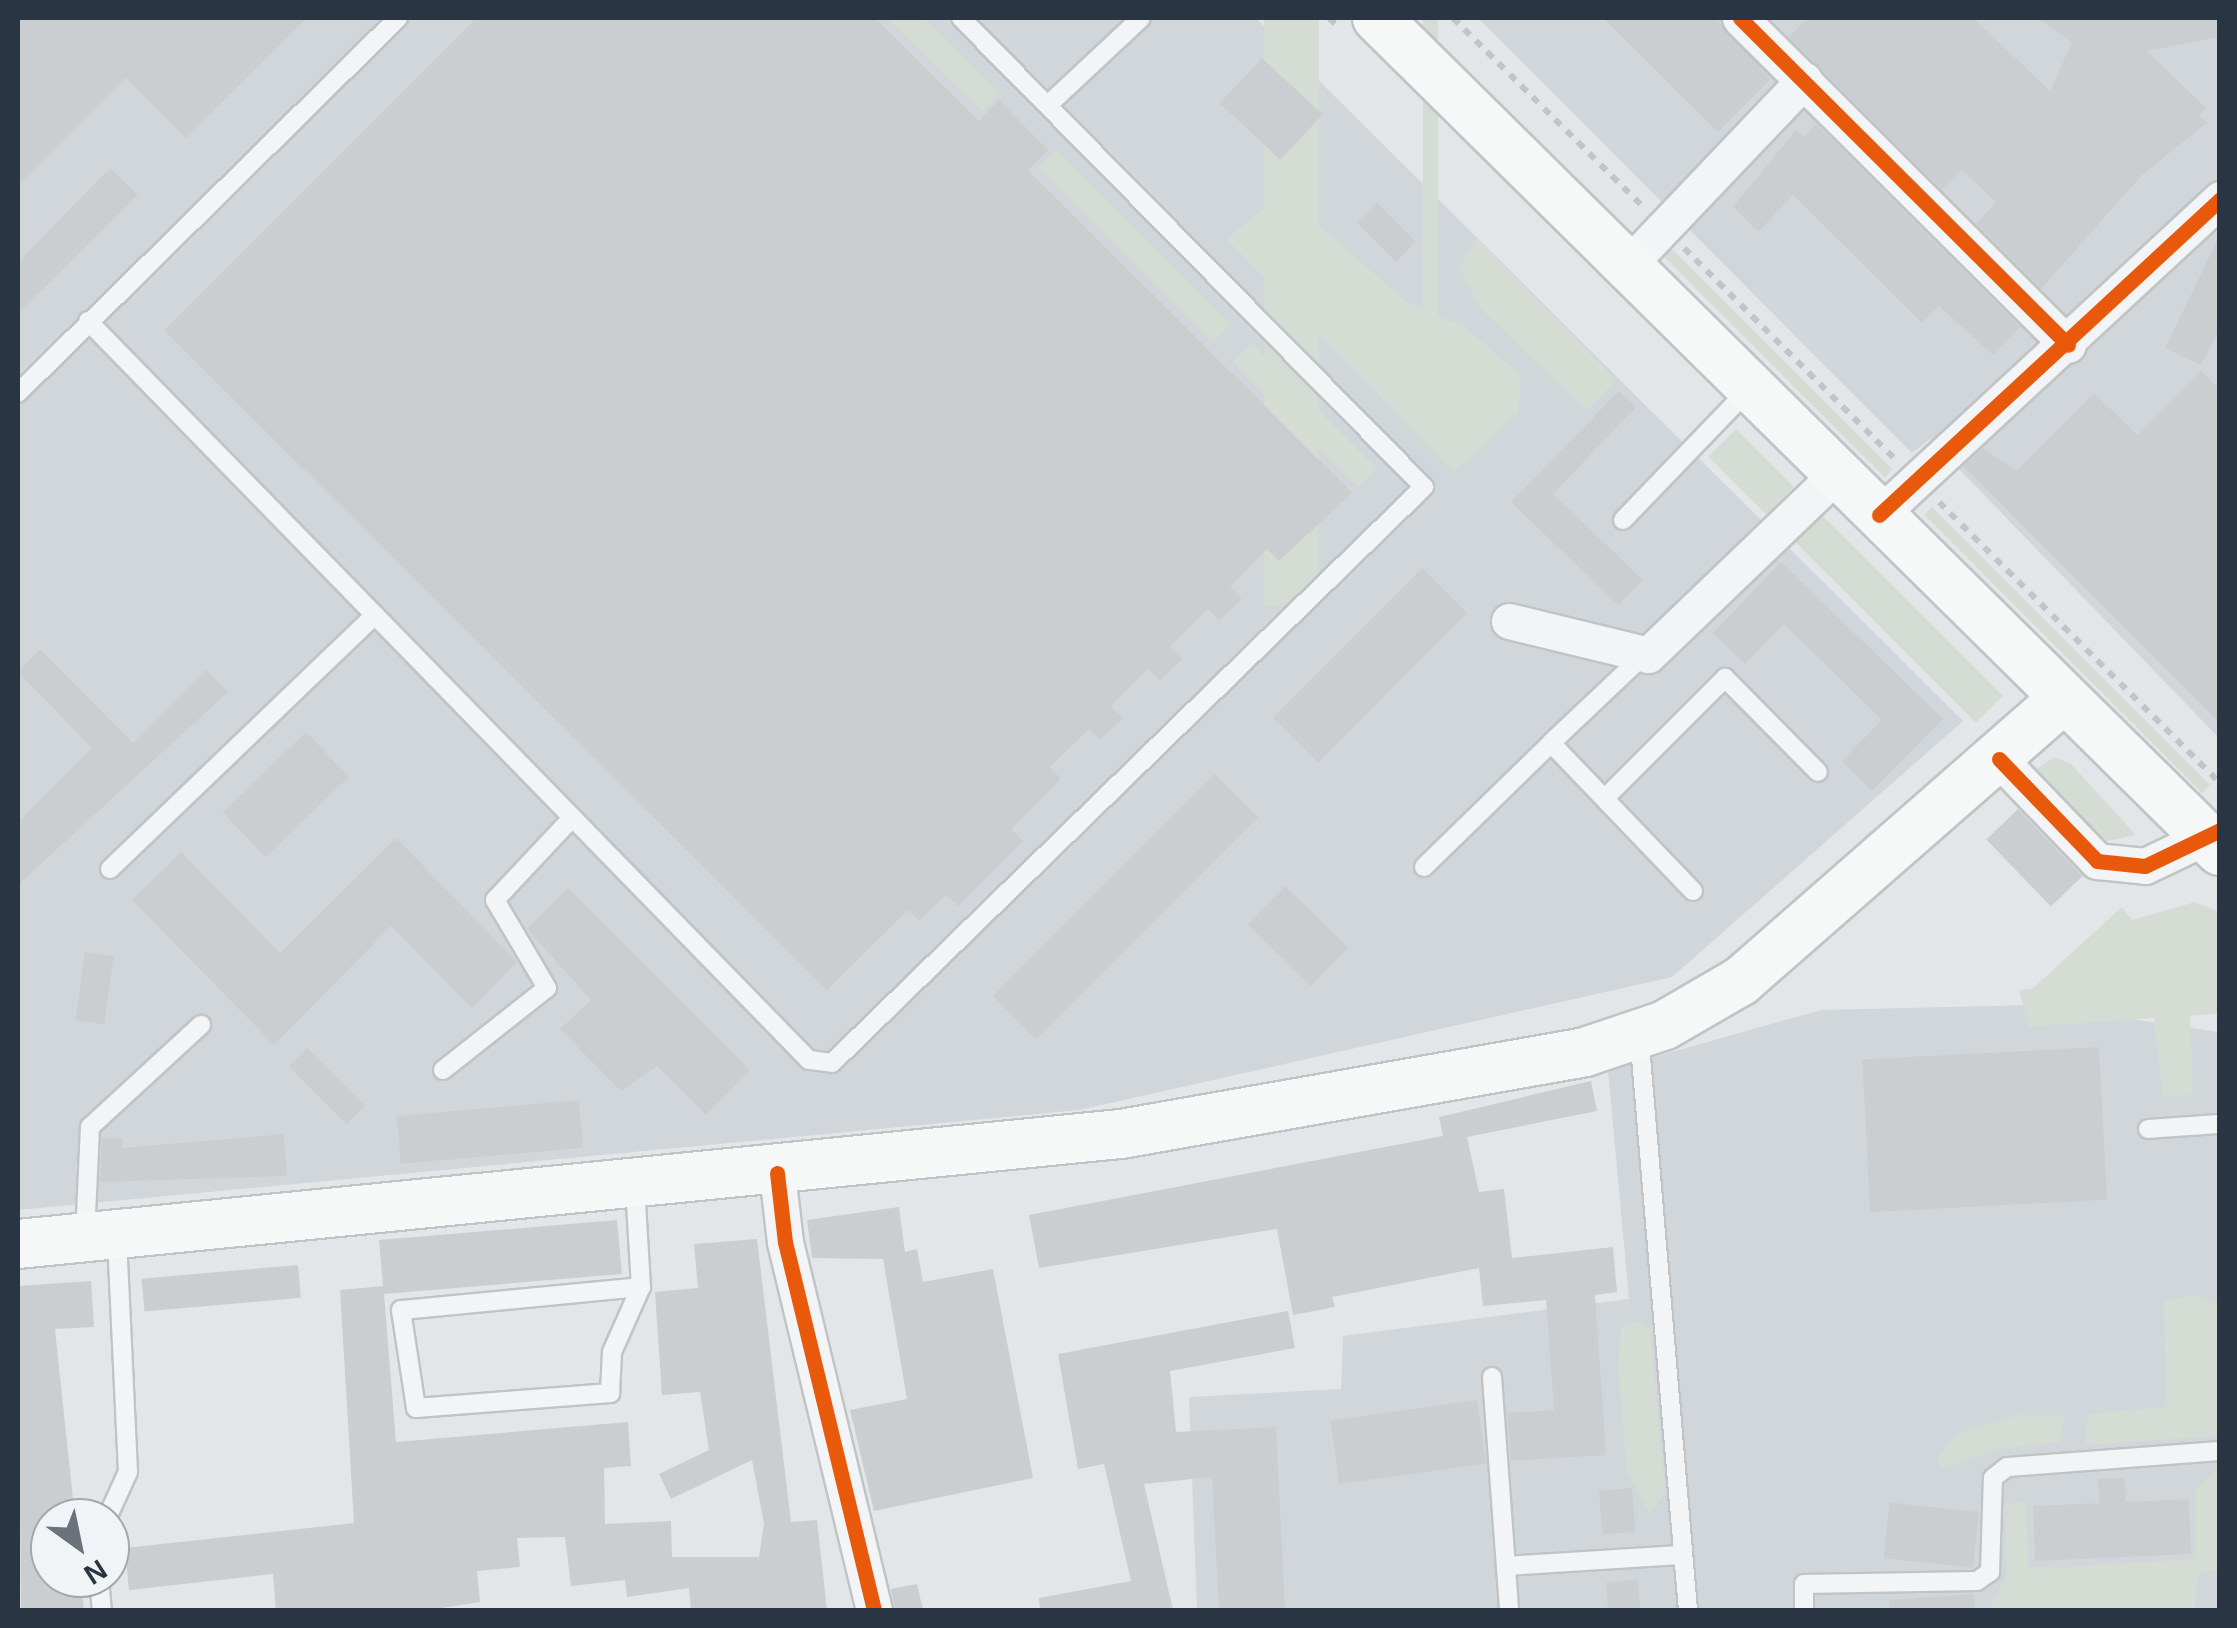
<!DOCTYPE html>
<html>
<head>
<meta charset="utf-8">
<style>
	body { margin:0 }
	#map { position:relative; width:2237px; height:1628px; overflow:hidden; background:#e3e6e8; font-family:Arial,sans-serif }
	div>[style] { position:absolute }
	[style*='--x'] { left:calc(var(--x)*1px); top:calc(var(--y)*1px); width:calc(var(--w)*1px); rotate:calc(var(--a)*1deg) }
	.built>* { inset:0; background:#d1d6db }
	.green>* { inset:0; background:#d5dcd3; transform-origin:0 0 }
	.building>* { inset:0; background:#cbced0; transform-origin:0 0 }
	.path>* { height:6px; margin-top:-3px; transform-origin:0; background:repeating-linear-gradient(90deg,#c2c5c8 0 8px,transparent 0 16px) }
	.roads { filter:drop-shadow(2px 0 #c1c4c6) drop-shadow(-2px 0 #c1c4c6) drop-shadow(0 2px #c1c4c6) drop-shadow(0 -2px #c1c4c6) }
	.lane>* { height:18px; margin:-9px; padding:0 9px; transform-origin:9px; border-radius:9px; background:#f2f4f5 }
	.street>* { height:35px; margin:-17.5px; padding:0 17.5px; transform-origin:17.5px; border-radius:17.5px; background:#f2f4f5 }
	.secondary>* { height:48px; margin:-24px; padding:0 24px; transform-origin:24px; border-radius:24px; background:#f6f7f7 }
	.cycleway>* { height:15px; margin:-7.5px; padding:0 7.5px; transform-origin:7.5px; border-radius:7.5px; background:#e8590c }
	span { translate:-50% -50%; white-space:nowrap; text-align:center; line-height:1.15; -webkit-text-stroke:9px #f1f4f7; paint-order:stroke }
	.frame { position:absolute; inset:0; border:20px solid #293542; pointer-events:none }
	.north { position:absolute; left:30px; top:1498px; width:100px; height:100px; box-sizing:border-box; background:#f1f4f7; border:2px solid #a1a8af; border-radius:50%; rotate:147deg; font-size:28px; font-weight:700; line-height:40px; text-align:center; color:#293542 }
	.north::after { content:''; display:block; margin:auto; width:35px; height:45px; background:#6a737c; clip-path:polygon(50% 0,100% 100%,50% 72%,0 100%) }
</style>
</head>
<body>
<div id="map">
	<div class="built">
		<i style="clip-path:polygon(18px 18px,1256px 18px,1963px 721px,1672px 977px,1079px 1110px,18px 1210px)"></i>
		<i style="clip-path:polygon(1478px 18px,2219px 18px,2219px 738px,1930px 439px,1912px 453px)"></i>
		<i style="clip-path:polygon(2036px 1005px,2219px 1032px,2219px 1610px,1197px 1610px,1189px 1397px,1341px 1389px,1343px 1336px,1629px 1299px,1608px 1070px,1821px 1010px)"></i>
	</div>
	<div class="green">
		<i style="clip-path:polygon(887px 18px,924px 18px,1000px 93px,982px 111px)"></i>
		<i style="left:1264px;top:18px;width:55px;height:588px"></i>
		<i style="left:1423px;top:18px;width:15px;height:301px"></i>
		<i style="left:1056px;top:150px;width:247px;height:25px;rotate:45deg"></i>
		<i style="clip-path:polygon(1269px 204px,1311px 218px,1406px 302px,1463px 326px,1521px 375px,1518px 412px,1454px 472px,1227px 239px)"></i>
		<i style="clip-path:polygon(1476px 238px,1616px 380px,1587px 410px,1480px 308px,1460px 268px)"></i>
		<i style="left:1672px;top:249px;width:312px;height:11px;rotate:45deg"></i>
		<i style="left:1251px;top:343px;width:178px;height:26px;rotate:45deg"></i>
		<i style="left:1736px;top:429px;width:82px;height:39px;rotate:45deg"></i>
		<i style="left:1932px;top:507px;width:393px;height:11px;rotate:45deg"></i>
		<i style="left:1821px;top:514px;width:257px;height:38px;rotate:45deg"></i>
		<i style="clip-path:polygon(2054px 757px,2071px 764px,2136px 835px,2103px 842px,2033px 772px)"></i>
		<i style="clip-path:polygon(2195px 902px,2219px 912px,2220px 1013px,2190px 1016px,2193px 1095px,2163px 1096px,2154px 1018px,2029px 1027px,2019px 990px,2032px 989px,2122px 907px,2132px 920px)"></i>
		<i style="clip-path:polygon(2192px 1295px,2219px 1304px,2219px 1436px,2085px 1445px,2088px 1414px,2167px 1407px,2164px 1301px)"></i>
		<i style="clip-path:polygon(1637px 1321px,1650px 1328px,1665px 1491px,1650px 1515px,1627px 1471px,1618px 1361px,1622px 1326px)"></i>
		<i style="clip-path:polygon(2018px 1415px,2064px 1417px,2060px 1442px,2000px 1449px,1941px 1469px,1937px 1457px,1959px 1433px)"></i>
		<i style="clip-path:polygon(2219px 1468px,2219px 1570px,2199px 1572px,2194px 1610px,1989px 1610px,2007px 1574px,2005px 1503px,2025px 1502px,2029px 1569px,2196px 1559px,2195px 1489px)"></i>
	</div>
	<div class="building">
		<i style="clip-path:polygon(18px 18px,307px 18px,186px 138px,126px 78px,18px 186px)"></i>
		<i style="clip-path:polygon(476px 18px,875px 18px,979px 121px,999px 100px,1048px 150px,1028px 170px,1352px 493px,1279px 561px,1267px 549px,1230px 587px,1242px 599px,1219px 621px,1208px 609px,1170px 647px,1182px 659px,1160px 681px,1148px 669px,1111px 706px,1123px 718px,1100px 740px,1089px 729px,1050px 767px,1061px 779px,1011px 829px,1023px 841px,958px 906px,946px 895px,919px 921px,908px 910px,827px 990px,164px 330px)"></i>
		<i style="clip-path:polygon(1603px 18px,1715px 18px,1771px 79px,1718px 132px)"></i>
		<i style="clip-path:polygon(1808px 18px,1973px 18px,2050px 91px,2072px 42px,2037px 18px,2220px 18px,2220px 37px,2147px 51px,2206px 108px,2199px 116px,2208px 122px,2142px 175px,2041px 289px,1976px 224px,1996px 202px,1962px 170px,1942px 190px,1789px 37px)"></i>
		<i style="left:1262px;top:58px;width:83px;height:62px;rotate:43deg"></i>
		<i style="clip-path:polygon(1816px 124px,2020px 327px,1993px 355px,1939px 306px,1922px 323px,1793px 195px,1758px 232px,1733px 207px,1796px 130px,1804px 137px)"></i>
		<i style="clip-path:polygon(110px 168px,138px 195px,18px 314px,18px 262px)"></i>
		<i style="left:1377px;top:203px;width:55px;height:28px;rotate:45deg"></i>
		<i style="clip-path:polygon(2220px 235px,2220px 328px,2201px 365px,2165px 348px)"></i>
		<i style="clip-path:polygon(2201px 371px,2220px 390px,2220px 723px,1963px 466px,1983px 448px,2016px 471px,2094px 393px,2137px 435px)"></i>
		<i style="clip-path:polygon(1619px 391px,1636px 407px,1553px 494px,1643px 580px,1618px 605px,1511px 502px)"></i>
		<i style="clip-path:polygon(1781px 562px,1943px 719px,1872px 791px,1842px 761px,1882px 720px,1784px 624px,1745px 664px,1713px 633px)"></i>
		<i style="left:1422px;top:568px;width:64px;height:211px;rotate:45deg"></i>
		<i style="clip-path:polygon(40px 649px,133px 743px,206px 670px,228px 692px,18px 885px,18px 822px,92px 748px,18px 672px)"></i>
		<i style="left:306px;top:732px;width:62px;height:116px;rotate:46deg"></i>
		<i style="left:1215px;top:774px;width:61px;height:314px;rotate:45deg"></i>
		<i style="left:2018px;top:809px;width:93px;height:44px;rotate:46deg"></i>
		<i style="clip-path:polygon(396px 838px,517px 962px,472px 1008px,391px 926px,274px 1045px,132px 900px,181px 852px,280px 953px)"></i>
		<i style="left:1285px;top:886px;width:88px;height:54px;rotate:44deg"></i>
		<i style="clip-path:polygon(568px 888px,750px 1070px,706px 1115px,657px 1066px,621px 1091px,560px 1029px,591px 1000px,527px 929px)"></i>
		<i style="left:85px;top:952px;width:29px;height:69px;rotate:8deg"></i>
		<i style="left:2099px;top:1047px;width:153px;height:237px;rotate:87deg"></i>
		<i style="left:307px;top:1048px;width:82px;height:26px;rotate:45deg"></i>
		<i style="clip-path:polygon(1591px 1081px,1597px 1111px,1467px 1137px,1479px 1192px,1504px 1189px,1512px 1258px,1613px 1247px,1617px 1292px,1595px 1295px,1606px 1455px,1511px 1461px,1507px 1413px,1554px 1410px,1546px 1300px,1483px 1306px,1479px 1268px,1332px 1297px,1335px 1307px,1293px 1315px,1277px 1229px,1039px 1268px,1029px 1215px,1443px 1136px,1439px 1117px)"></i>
		<i style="left:579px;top:1100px;width:48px;height:183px;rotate:85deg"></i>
		<i style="clip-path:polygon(284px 1134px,287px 1176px,100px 1182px,102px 1138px,122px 1138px,122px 1148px)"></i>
		<i style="clip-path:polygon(899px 1207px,905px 1252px,917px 1249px,923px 1282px,993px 1269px,1033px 1478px,874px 1511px,850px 1410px,907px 1399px,883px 1259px,812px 1258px,807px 1220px)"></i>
		<i style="clip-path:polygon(617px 1220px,622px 1274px,384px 1294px,396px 1442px,628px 1422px,631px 1466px,604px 1468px,605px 1524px,671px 1521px,672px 1557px,759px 1557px,764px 1524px,752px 1460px,671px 1499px,659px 1474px,709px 1450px,700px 1392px,662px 1395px,655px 1292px,698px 1288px,694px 1244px,757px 1239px,791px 1522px,817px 1520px,827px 1610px,691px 1610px,689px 1588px,627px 1597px,625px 1580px,571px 1586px,565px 1537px,517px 1538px,520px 1567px,477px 1571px,480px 1602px,428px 1610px,276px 1610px,273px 1574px,129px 1590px,125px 1548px,354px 1523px,340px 1290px,383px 1286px,379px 1240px)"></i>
		<i style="left:298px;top:1265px;width:33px;height:157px;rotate:85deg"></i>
		<i style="clip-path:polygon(91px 1281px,94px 1327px,55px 1329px,75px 1518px,50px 1518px,50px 1578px,81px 1578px,84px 1610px,21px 1610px,18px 1286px)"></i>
		<i style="clip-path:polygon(1288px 1311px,1295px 1348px,1170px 1371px,1176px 1432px,1276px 1427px,1285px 1610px,1219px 1610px,1212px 1477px,1144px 1484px,1173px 1610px,1040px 1610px,1039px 1598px,1131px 1581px,1104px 1464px,1078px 1469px,1058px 1354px)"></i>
		<i style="left:1477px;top:1400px;width:64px;height:148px;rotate:82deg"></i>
		<i style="clip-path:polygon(2125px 1478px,2126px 1502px,2189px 1499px,2191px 1554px,2035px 1561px,2033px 1506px,2099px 1503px,2098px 1479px)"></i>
		<i style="left:1632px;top:1488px;width:44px;height:33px;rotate:86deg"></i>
		<i style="left:1979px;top:1512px;width:56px;height:90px;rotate:96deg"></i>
		<i style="left:1638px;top:1580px;width:30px;height:32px;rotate:86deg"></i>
		<i style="clip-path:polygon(917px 1584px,923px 1610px,895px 1610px,891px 1589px)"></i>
		<i style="left:1974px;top:1594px;width:16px;height:85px;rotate:86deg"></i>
	</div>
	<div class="path">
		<i style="--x:1329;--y:18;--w:14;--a:45"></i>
		<i style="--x:1453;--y:18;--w:268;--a:44.8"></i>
		<i style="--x:1684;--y:248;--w:297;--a:45"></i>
		<i style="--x:1939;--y:502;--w:397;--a:45"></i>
	</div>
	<div class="roads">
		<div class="lane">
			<i style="--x:1048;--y:105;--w:127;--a:-43.1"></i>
			<i style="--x:88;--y:321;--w:1032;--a:45.71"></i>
			<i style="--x:809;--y:1060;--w:23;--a:7"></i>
			<i style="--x:832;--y:1063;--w:826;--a:-44.22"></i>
			<i style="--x:1424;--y:487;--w:659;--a:-134.63"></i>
			<i style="--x:18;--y:393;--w:534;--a:-44.62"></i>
			<i style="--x:1623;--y:520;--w:183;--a:-46.1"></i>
			<i style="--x:1645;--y:654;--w:129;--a:136.6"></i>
			<i style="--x:1551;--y:743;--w:205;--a:46.2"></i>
			<i style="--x:1605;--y:798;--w:170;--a:-45"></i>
			<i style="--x:1725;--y:678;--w:132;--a:45.3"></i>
			<i style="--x:1424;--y:867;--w:177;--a:-44.3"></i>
			<i style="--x:110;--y:869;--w:367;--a:-43.8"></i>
			<i style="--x:1639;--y:1034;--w:578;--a:85.14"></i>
			<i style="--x:443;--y:1070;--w:132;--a:-38.3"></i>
			<i style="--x:547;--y:988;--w:102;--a:-120.6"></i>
			<i style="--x:495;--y:900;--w:112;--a:-46.8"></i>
			<i style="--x:2148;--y:1129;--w:72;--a:-4"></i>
			<i style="--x:635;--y:1186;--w:101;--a:86.6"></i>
			<i style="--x:641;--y:1287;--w:241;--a:174.5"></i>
			<i style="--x:401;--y:1310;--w:99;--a:81.3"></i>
			<i style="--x:416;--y:1408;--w:195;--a:-4.4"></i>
			<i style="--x:610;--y:1393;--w:41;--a:-87.2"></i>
			<i style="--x:612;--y:1352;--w:71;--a:-66"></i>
			<i style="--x:85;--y:1237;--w:110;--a:-87.4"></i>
			<i style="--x:90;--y:1127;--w:151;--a:-42.6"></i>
			<i style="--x:1492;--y:1377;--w:234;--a:85.8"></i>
			<i style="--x:107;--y:1518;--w:51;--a:-65.5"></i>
			<i style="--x:128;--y:1472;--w:237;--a:-92.7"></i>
			<i style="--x:1506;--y:1566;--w:177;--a:-3.6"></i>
			<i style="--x:99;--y:1578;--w:32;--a:85"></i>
			<i style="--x:1804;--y:1610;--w:26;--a:-90"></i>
			<i style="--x:1804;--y:1584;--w:173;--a:-1"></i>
			<i style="--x:1977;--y:1581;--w:16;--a:-35"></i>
			<i style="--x:1990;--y:1572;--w:94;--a:-88.2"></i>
			<i style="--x:1993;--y:1478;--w:18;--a:-38"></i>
			<i style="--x:2007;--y:1467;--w:214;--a:-4.3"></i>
		</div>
		<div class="street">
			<i style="--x:1740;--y:18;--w:463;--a:44.9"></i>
			<i style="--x:1627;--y:266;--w:257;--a:-46.4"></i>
			<i style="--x:1879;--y:515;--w:465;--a:-42.8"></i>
			<i style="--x:1509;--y:621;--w:143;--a:13.7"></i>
			<i style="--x:1648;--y:655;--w:262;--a:-43.8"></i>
			<i style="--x:1999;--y:759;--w:141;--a:46.1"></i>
			<i style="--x:2097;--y:861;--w:48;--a:5.9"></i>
			<i style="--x:2145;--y:866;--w:83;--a:-25.6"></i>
			<i style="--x:777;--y:1173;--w:69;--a:83.4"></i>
			<i style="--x:785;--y:1242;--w:379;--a:76.4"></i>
		</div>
		<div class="secondary">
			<i style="--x:1377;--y:18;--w:1185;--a:44.66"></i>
			<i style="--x:18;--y:1244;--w:1108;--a:-5.7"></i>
			<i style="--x:1121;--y:1134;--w:471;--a:-10"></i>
			<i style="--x:1585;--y:1052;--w:84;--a:-18.6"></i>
			<i style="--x:1665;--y:1025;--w:88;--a:-30.1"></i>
			<i style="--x:1741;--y:981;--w:429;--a:-41.2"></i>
		</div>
	</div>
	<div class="cycleway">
		<i style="--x:1740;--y:18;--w:463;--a:44.9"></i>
		<i style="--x:1879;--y:515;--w:465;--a:-42.8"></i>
		<i style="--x:1999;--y:759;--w:141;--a:46.1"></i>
		<i style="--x:2097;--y:861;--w:48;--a:5.9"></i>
		<i style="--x:2145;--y:866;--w:83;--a:-25.6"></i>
		<i style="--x:777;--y:1173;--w:69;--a:83.4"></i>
		<i style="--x:785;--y:1242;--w:379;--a:76.4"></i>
	</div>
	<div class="frame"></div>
	<div class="north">N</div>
</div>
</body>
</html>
